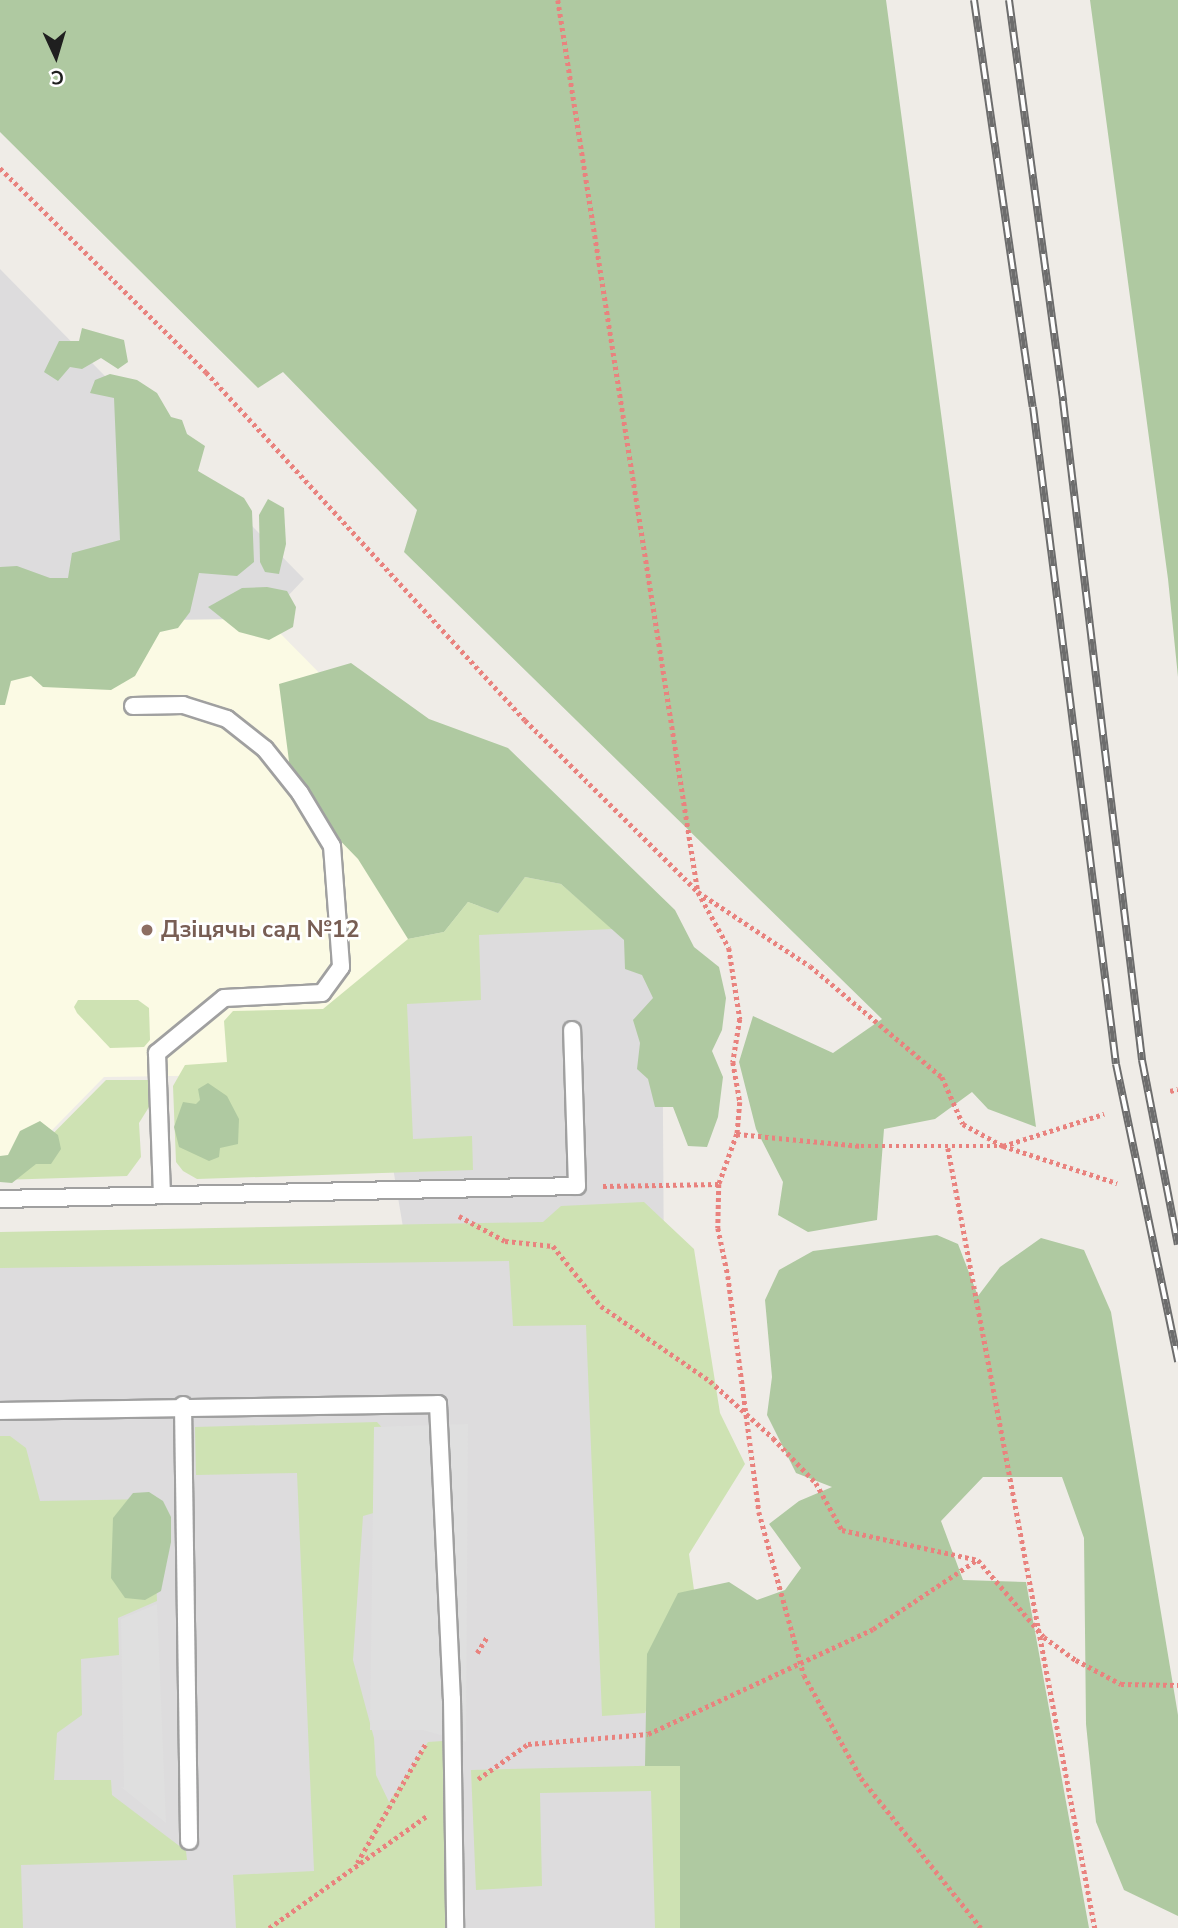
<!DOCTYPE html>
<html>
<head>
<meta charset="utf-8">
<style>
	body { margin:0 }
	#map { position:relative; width:1178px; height:1928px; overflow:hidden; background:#efece7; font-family:"Nunito Sans",sans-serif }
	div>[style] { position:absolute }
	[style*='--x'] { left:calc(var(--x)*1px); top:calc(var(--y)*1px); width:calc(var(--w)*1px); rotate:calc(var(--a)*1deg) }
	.residential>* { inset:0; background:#dddcdd }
	.education>* { inset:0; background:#fbfae4 }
	.grass>* { inset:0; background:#cee2b3 }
	.forest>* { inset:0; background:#afc9a1 }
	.parking>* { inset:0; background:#dfdfdf }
	.path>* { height:4.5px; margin-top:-2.25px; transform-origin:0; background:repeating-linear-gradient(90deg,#e9827e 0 3.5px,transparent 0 7px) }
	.roads { filter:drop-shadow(2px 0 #a0a0a0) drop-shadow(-2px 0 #a0a0a0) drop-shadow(0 2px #a0a0a0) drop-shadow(0 -2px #a0a0a0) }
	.lane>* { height:16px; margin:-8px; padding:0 8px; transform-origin:8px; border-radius:8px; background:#fff }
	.rail>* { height:8px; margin-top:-4px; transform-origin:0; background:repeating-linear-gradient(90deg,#fff 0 16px,#6d6d6d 0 32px); box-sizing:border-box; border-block:2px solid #6d6d6d }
	.dots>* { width:19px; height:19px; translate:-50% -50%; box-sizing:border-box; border:4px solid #fff; border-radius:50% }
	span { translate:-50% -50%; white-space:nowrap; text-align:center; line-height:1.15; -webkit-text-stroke:5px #fff; paint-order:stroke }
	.education-label { font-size:23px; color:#785e54; font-weight:700 }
	.left { translate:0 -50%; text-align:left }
	.north { position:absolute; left:21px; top:21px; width:70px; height:70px; -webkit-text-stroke:5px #fff; paint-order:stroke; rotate:176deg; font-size:19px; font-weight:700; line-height:28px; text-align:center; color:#1f1f1f }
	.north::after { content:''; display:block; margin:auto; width:24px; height:32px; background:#1f1f1f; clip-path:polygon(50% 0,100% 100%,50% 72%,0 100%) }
</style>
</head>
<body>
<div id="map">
	<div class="residential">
		<i style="clip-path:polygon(0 269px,304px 579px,266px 619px,0 622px)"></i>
		<i style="clip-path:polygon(518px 874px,662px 958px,668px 1928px,0 1928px,0 1247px,405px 1239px,377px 1073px,374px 994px)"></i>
	</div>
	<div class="education">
		<i style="clip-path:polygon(266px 619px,518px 874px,374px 994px,377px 1073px,104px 1077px,12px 1171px,0 1171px,0 622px)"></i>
	</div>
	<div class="grass">
		<i style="clip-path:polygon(525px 877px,561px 884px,613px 929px,479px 935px,481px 1000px,407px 1004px,413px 1139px,472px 1136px,473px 1170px,197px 1179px,183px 1171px,176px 1162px,173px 1086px,185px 1065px,227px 1062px,224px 1021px,233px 1011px,323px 1009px,408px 939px,444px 932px,468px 902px,498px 913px)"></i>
		<i style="clip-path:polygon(78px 1000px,138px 1000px,149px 1008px,150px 1040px,144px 1047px,110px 1048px,77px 1013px,74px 1007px)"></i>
		<i style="clip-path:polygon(106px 1080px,148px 1080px,149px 1107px,139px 1123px,141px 1157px,127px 1176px,0 1180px,0 1176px,12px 1175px)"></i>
		<i style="clip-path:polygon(644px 1202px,694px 1249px,720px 1413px,745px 1464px,689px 1554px,694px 1590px,645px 1713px,602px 1716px,586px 1325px,513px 1326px,509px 1261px,0 1268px,0 1232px,543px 1222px,561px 1206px)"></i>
		<i style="clip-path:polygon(377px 1422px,388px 1434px,384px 1510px,363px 1516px,353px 1660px,374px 1738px,376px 1775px,389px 1802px,428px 1742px,443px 1741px,446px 1928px,236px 1928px,233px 1875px,314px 1871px,297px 1473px,196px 1475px,195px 1427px)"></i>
		<i style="clip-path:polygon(0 1436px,10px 1436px,26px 1448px,40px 1501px,153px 1499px,157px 1601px,118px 1618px,119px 1655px,81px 1659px,82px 1715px,57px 1733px,54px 1780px,111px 1780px,112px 1795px,186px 1851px,187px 1860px,21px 1865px,23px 1928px,0 1928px)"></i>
		<i style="clip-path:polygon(680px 1765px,680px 1928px,655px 1928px,651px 1791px,540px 1793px,542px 1886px,476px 1890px,471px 1770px)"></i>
	</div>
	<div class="forest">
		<i style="clip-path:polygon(0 0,886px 0,1036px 1127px,988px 1109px,972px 1092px,935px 1119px,884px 1129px,877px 1220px,808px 1232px,778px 1215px,783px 1182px,756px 1129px,739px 1062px,753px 1016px,833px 1053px,882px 1019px,404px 552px,417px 510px,283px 372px,258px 388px,0 132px)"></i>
		<i style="clip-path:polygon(1090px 0,1178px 0,1178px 677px,1168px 579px)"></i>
		<i style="clip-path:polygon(82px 328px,124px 340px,128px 362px,118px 369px,101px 358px,82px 369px,70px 367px,58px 381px,44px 372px,59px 341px,79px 341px)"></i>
		<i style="clip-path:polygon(110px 374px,137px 380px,157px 393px,171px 417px,182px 420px,187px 434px,205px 446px,198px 471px,244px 498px,252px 511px,254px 562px,237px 576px,199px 573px,190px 612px,178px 628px,160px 632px,135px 676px,111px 690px,43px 687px,31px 676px,11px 681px,5px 705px,0 705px,0 567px,17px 566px,50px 578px,68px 578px,72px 553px,120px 540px,114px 398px,90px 393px,95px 380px)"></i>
		<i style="clip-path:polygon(268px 499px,284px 508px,286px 544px,279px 574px,265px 572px,260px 562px,259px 515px)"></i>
		<i style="clip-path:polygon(267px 587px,287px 591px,296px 607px,293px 627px,269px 640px,239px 632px,208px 607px,242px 588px)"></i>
		<i style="clip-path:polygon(351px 663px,429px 719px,508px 748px,675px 910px,694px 947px,719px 967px,726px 998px,722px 1030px,712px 1051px,723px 1077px,718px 1117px,707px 1147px,688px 1146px,673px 1107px,655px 1107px,648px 1079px,637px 1069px,640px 1043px,633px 1020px,653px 998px,642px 975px,625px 969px,624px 940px,561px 884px,525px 877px,498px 913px,468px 902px,444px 932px,408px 939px,358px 859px,293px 792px,279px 684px)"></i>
		<i style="clip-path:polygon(208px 1083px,227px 1096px,239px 1119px,238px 1144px,220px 1148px,219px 1157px,209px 1161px,179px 1147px,174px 1127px,183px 1102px,196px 1104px,200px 1100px,198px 1089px)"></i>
		<i style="clip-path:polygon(40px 1121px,58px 1135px,61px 1149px,51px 1164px,36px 1164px,12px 1183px,0 1182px,0 1156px,8px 1155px,20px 1131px)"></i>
		<i style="clip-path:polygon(937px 1235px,958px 1244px,978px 1296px,1000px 1267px,1041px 1238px,1084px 1250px,1111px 1312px,1178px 1715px,1178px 1916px,1124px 1890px,1096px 1822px,1086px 1724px,1084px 1538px,1062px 1477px,983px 1477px,941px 1521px,963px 1580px,1026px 1582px,1089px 1928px,680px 1928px,680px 1766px,645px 1766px,647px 1654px,678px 1593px,729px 1582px,757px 1600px,785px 1590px,801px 1568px,769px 1524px,799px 1501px,832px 1487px,796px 1473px,767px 1415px,772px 1377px,765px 1300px,779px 1270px,813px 1251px)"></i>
		<i style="clip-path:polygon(149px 1492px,163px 1501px,171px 1517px,171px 1542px,161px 1591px,145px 1600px,125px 1598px,111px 1578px,113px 1518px,133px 1493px)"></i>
	</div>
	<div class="parking">
		<i style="clip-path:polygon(468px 1424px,466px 1742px,423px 1730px,370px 1730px,374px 1427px)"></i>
		<i style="clip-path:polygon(157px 1604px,166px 1823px,121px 1787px,124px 1788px,121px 1619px)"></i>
	</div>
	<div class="path">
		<i style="--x:558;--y:0;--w:903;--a:81.08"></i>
		<i style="--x:698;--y:892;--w:134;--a:33.5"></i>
		<i style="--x:810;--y:966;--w:172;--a:40.1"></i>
		<i style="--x:942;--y:1077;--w:51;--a:65.9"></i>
		<i style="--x:963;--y:1124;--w:46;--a:28.8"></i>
		<i style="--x:1003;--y:1146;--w:120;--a:18"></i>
		<i style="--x:0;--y:168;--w:290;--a:44.7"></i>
		<i style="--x:206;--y:372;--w:472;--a:47.5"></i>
		<i style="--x:525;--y:720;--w:244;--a:44.8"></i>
		<i style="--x:698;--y:892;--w:64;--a:61"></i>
		<i style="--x:729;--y:948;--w:72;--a:81.2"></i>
		<i style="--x:740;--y:1019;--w:44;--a:99.2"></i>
		<i style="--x:733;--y:1062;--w:41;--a:80.1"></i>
		<i style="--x:740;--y:1102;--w:32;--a:95"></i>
		<i style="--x:737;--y:1134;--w:53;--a:109.8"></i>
		<i style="--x:719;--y:1184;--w:44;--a:91.3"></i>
		<i style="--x:718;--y:1228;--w:49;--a:78.2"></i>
		<i style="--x:728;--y:1276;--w:238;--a:82.5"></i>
		<i style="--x:759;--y:1512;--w:169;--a:74.6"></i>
		<i style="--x:804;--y:1675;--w:118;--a:61"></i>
		<i style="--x:861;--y:1778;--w:192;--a:51.3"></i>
		<i style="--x:1170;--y:1091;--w:8;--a:-14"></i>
		<i style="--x:737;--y:1134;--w:125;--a:5.5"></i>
		<i style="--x:861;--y:1146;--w:142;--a:0"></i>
		<i style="--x:1003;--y:1146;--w:106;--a:-17.6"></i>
		<i style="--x:948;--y:1148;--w:794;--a:79.33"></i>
		<i style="--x:603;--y:1186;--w:116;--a:-1"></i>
		<i style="--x:459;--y:1216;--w:52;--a:28.5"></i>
		<i style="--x:505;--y:1241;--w:48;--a:5.9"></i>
		<i style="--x:553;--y:1246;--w:77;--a:51.3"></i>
		<i style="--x:601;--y:1306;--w:132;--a:34.5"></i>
		<i style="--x:710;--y:1381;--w:85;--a:42.1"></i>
		<i style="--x:773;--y:1438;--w:62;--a:46.3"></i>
		<i style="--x:816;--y:1483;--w:54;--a:61"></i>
		<i style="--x:842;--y:1530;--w:139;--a:12.4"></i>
		<i style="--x:978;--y:1560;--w:101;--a:49.4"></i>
		<i style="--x:1044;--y:1637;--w:39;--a:36"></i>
		<i style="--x:1076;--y:1660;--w:51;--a:28.1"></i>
		<i style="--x:1121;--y:1684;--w:57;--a:1"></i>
		<i style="--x:477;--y:1653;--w:19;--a:-58"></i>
		<i style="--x:478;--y:1779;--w:61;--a:-35"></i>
		<i style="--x:528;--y:1744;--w:120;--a:-4.8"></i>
		<i style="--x:648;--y:1734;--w:248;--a:-25"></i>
		<i style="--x:873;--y:1629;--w:125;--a:-33.6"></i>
		<i style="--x:357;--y:1863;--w:138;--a:-60.1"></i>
		<i style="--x:269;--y:1928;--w:195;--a:-35.4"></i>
	</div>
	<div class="roads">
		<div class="lane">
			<i style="--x:133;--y:706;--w:50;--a:-1.1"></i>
			<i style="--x:183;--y:705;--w:46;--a:17.7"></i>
			<i style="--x:227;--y:719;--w:48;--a:38.3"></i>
			<i style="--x:265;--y:749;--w:56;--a:51.5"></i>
			<i style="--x:300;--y:793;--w:62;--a:58.9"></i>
			<i style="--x:332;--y:846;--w:121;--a:85.7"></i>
			<i style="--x:341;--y:967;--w:32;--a:126"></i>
			<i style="--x:322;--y:993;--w:98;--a:177.1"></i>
			<i style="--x:224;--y:998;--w:87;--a:140.6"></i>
			<i style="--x:157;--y:1053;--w:142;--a:88"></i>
			<i style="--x:0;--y:1199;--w:577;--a:-1.29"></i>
			<i style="--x:577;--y:1186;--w:156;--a:-91.8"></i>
			<i style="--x:183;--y:1405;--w:436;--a:89.2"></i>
			<i style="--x:0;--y:1411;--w:438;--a:-0.9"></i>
			<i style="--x:438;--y:1404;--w:295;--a:87.3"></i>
			<i style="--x:452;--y:1699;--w:229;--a:89.2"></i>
		</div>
	</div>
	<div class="rail">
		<i style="--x:974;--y:0;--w:411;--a:81.8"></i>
		<i style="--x:1033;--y:407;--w:662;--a:82.8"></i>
		<i style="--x:1116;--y:1064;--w:304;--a:78.2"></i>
		<i style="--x:1009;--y:0;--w:405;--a:82.3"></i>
		<i style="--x:1063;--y:401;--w:664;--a:83.16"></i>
		<i style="--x:1142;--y:1060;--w:188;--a:79"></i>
	</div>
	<div class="dots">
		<i style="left:147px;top:930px;background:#8d6e63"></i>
	</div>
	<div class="education-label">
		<span class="left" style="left:161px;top:930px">Дзіцячы сад №12</span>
	</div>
	<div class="north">С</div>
</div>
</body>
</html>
